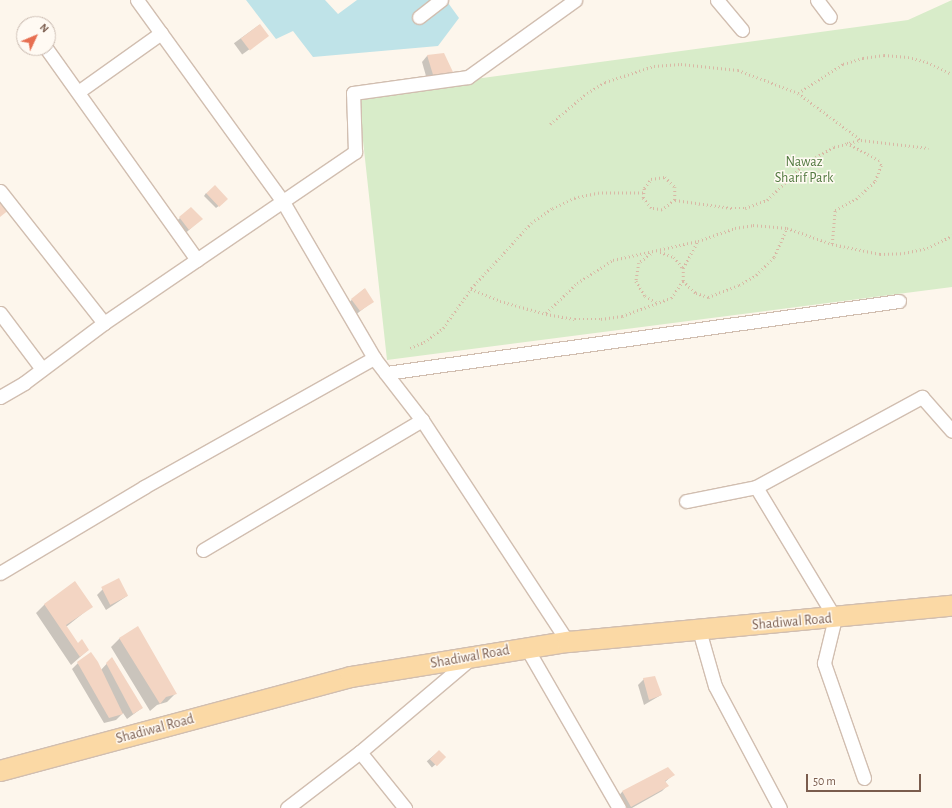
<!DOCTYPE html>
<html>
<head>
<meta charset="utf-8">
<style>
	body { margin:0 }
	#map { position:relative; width:952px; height:808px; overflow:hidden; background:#fdf6ec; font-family:"Alegreya Sans",sans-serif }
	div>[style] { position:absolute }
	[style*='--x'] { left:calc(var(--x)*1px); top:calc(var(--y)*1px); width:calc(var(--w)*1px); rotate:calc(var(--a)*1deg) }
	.green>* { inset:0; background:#d8ecc9 }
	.water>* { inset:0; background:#bfe3e8 }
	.shadow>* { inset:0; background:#0003; transform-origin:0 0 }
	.building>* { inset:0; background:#f3d5c3; transform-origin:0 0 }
	.path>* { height:2.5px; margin-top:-1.25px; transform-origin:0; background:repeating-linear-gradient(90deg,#d9b8a5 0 1px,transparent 0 4px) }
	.roads { filter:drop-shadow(1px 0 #d1beb0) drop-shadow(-1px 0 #d1beb0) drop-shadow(0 1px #d1beb0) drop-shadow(0 -1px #d1beb0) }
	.minor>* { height:13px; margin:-6.5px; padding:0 6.5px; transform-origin:6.5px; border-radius:6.5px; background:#fff }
	.primary>* { height:20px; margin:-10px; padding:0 10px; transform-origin:10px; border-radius:10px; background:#fbd9a5 }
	span { translate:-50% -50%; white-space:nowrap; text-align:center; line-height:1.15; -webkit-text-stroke:3px #fffaf3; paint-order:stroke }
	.park-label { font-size:14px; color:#537a41 }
	.street-label { font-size:14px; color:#7a5c4d }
	.north { position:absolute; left:16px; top:16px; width:40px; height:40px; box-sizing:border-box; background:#fffaf3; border:1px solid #cabbb1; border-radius:50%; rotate:46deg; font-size:11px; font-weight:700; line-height:16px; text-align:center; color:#7a5c4d }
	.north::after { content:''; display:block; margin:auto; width:14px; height:18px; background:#e76f51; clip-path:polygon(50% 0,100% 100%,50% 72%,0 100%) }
	.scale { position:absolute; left:806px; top:774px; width:115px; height:18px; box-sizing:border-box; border:2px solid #7a5c4d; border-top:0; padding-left:5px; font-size:12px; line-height:14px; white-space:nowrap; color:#7a5c4d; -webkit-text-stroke:3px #fffaf3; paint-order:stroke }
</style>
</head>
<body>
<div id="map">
	<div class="green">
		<i style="clip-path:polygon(952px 0,952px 287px,387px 360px,358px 95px,908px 20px)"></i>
	</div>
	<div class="water">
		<i style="clip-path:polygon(246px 0,325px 0,338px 14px,357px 0,446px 0,459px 18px,438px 46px,313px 57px,293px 31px,276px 39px)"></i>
	</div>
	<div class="shadow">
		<i style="left:259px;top:25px;width:14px;height:31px;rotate:54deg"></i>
		<i style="clip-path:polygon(443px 54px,452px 72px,447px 77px,428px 83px,422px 62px,427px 56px)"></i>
		<i style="clip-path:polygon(206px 193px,224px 202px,216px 208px,204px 196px)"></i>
		<i style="left:191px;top:208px;width:15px;height:23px;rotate:48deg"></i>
		<i style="clip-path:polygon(364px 289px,372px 302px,354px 316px,346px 305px)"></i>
		<i style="clip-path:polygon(103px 589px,127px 596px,106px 610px,97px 595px)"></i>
		<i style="clip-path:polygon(45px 604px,91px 607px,66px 627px,78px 645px,88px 650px,71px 665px,36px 613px)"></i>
		<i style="clip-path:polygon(120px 638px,176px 693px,167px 702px,157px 705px,150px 711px,111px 647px)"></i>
		<i style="clip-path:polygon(112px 658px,142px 708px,127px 719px,123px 713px,116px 720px,104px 723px,72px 669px,78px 663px,100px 671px)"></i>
		<i style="clip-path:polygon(644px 679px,661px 695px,644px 705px,638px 685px)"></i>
		<i style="left:439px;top:751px;width:8px;height:16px;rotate:50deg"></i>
		<i style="clip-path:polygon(668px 768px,673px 775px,665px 782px,667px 786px,662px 791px,632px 808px,623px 808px,617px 798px,622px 792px)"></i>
	</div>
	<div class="building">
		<i style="left:260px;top:24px;width:15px;height:24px;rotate:53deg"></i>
		<i style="clip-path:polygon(444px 53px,453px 72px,434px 78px,427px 55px)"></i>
		<i style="left:215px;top:185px;width:19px;height:12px;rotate:47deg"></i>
		<i style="clip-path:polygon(0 196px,10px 209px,0 217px)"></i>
		<i style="clip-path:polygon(191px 207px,203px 219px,189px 230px,179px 217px)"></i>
		<i style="clip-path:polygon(365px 288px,374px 302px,360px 311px,351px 299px)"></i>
		<i style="left:119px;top:578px;width:20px;height:20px;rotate:63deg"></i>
		<i style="clip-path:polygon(75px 581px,93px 607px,66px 625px,78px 643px,82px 639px,89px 650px,80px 657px,44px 604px)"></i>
		<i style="clip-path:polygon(138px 626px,177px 694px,166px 697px,160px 704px,119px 638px)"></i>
		<i style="clip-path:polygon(91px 652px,98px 662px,123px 714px,109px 718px,77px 662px)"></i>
		<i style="clip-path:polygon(112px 657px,143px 708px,133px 714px,106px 663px)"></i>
		<i style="clip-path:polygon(655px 676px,662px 695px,649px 700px,643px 678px)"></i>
		<i style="left:439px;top:750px;width:10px;height:13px;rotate:45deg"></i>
		<i style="clip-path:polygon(668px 767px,675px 775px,665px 781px,669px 786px,631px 807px,622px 791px)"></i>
	</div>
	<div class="path">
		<i style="--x:798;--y:93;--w:79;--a:36.7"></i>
		<i style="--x:550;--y:124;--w:48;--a:-40"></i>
		<i style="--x:587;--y:93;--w:21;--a:-31"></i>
		<i style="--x:605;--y:82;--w:52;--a:-18.1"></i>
		<i style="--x:654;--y:66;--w:27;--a:-4"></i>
		<i style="--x:681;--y:64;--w:57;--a:6"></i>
		<i style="--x:738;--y:70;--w:64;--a:21"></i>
		<i style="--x:798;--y:93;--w:54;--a:-32.8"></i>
		<i style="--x:843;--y:64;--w:21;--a:-17"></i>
		<i style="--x:863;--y:58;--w:21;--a:-8"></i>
		<i style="--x:884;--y:55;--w:24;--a:5"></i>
		<i style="--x:908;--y:57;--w:20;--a:15"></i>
		<i style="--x:927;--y:62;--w:28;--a:26"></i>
		<i style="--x:643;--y:193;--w:44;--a:180"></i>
		<i style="--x:599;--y:193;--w:25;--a:168"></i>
		<i style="--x:575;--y:198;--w:25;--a:154"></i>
		<i style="--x:552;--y:209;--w:24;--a:145"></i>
		<i style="--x:532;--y:223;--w:90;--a:132.7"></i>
		<i style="--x:471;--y:289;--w:31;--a:22"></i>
		<i style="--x:500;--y:301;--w:48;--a:15.8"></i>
		<i style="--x:546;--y:314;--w:29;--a:10"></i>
		<i style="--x:575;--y:319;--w:26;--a:0"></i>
		<i style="--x:601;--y:319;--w:21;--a:-8"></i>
		<i style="--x:622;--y:316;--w:52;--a:-20.2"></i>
		<i style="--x:671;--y:298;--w:21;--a:-55"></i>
		<i style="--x:683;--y:281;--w:13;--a:-90"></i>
		<i style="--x:683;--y:268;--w:31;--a:-61"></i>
		<i style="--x:698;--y:241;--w:39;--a:-19"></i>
		<i style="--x:735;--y:228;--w:18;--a:-9"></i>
		<i style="--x:753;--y:225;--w:34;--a:5"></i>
		<i style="--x:787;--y:228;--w:48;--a:19.6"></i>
		<i style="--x:832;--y:244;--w:49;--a:11.8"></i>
		<i style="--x:880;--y:254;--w:24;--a:-2"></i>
		<i style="--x:904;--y:253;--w:24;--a:-12"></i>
		<i style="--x:927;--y:248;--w:28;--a:-26"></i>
		<i style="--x:675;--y:200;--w:16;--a:142"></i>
		<i style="--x:662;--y:210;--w:11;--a:-170"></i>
		<i style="--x:651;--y:208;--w:13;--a:-129"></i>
		<i style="--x:643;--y:198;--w:10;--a:-84"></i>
		<i style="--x:644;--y:188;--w:11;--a:-52"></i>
		<i style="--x:651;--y:179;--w:14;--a:-8"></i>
		<i style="--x:665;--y:177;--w:14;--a:45"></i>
		<i style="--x:675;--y:187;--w:13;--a:90"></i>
		<i style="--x:675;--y:200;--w:57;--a:8.1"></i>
		<i style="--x:731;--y:208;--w:14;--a:0"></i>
		<i style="--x:745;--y:208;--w:23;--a:-20"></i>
		<i style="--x:767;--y:200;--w:53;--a:-44.2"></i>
		<i style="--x:805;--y:163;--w:33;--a:-29"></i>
		<i style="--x:834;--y:147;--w:28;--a:-15"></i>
		<i style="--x:861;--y:140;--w:68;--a:6.7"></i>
		<i style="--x:832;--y:244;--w:34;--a:-85"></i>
		<i style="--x:835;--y:210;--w:24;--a:-28"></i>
		<i style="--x:856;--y:199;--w:26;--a:-43"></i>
		<i style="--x:875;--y:181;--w:17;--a:-69"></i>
		<i style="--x:881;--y:165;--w:4;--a:-117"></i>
		<i style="--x:879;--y:161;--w:37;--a:-151"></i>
		<i style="--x:660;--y:252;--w:15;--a:20"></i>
		<i style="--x:674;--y:257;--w:13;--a:51"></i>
		<i style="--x:651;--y:254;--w:15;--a:143"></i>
		<i style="--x:639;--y:263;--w:18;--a:99"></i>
		<i style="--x:636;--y:281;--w:17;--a:59"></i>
		<i style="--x:645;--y:296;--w:13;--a:29"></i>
		<i style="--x:683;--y:281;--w:18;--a:43"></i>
		<i style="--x:696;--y:293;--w:13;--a:18"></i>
		<i style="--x:708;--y:297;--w:33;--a:-21"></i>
		<i style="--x:739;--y:285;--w:20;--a:-30"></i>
		<i style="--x:756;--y:275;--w:25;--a:-45"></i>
		<i style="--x:774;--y:257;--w:32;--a:-66"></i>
		<i style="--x:546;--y:313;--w:43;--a:-44.1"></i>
		<i style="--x:577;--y:283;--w:43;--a:-32.6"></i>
		<i style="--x:613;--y:260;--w:87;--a:-12.6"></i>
		<i style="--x:410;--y:348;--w:15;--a:-23"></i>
		<i style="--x:424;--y:342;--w:24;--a:-36"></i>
		<i style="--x:443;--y:328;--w:48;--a:-54.3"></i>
	</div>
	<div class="roads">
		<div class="minor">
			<i style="--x:137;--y:0;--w:249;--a:54.1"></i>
			<i style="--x:283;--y:202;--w:181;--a:59.7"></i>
			<i style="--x:374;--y:358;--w:78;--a:52.3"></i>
			<i style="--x:717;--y:0;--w:39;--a:50"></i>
			<i style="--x:817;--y:0;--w:21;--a:53"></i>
			<i style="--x:419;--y:17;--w:28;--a:-38"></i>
			<i style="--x:46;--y:48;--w:260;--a:54.5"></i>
			<i style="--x:78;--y:92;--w:102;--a:-35.4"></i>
			<i style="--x:0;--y:191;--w:168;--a:51.8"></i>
			<i style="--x:0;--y:313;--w:70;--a:53.1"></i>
			<i style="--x:386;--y:373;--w:518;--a:-7.99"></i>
			<i style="--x:0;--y:397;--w:28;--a:-30"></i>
			<i style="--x:24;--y:383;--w:100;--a:-36.9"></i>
			<i style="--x:104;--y:323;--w:304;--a:-34.3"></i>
			<i style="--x:355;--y:152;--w:59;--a:-91.9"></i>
			<i style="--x:353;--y:93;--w:116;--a:-7.9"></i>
			<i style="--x:468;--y:77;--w:132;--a:-35.7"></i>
			<i style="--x:686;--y:501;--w:71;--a:-11.3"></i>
			<i style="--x:203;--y:550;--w:255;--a:-30.7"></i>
			<i style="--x:422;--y:420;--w:266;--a:56.7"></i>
			<i style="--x:0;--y:573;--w:168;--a:-30.8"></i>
			<i style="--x:144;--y:487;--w:264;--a:-29.3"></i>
			<i style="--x:699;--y:630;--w:58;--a:74.1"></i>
			<i style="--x:715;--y:686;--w:138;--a:62"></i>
			<i style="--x:526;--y:647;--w:186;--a:60"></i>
			<i style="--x:360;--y:752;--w:72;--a:51.2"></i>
			<i style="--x:864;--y:778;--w:122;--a:-109.2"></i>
			<i style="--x:824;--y:663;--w:46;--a:-76.3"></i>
			<i style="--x:835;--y:618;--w:153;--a:-121.1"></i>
			<i style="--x:756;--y:487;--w:189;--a:-28.5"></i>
			<i style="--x:922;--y:397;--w:45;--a:48.6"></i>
			<i style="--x:287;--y:808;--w:92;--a:-37.5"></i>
			<i style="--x:360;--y:752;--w:144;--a:-40.2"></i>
		</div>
		<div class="primary">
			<i style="--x:0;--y:771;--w:363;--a:-15"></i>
			<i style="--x:351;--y:677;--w:220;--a:-9.2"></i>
			<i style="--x:568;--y:642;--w:386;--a:-5.4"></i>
		</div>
	</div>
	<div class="park-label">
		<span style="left:804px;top:170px">Nawaz<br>Sharif Park</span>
	</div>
	<div class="street-label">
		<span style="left:792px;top:622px;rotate:-5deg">Shadiwal Road</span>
		<span style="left:470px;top:657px;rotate:-10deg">Shadiwal Road</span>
		<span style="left:155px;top:729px;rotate:-15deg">Shadiwal Road</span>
	</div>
	<div class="north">N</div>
	<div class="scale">50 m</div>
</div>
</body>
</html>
